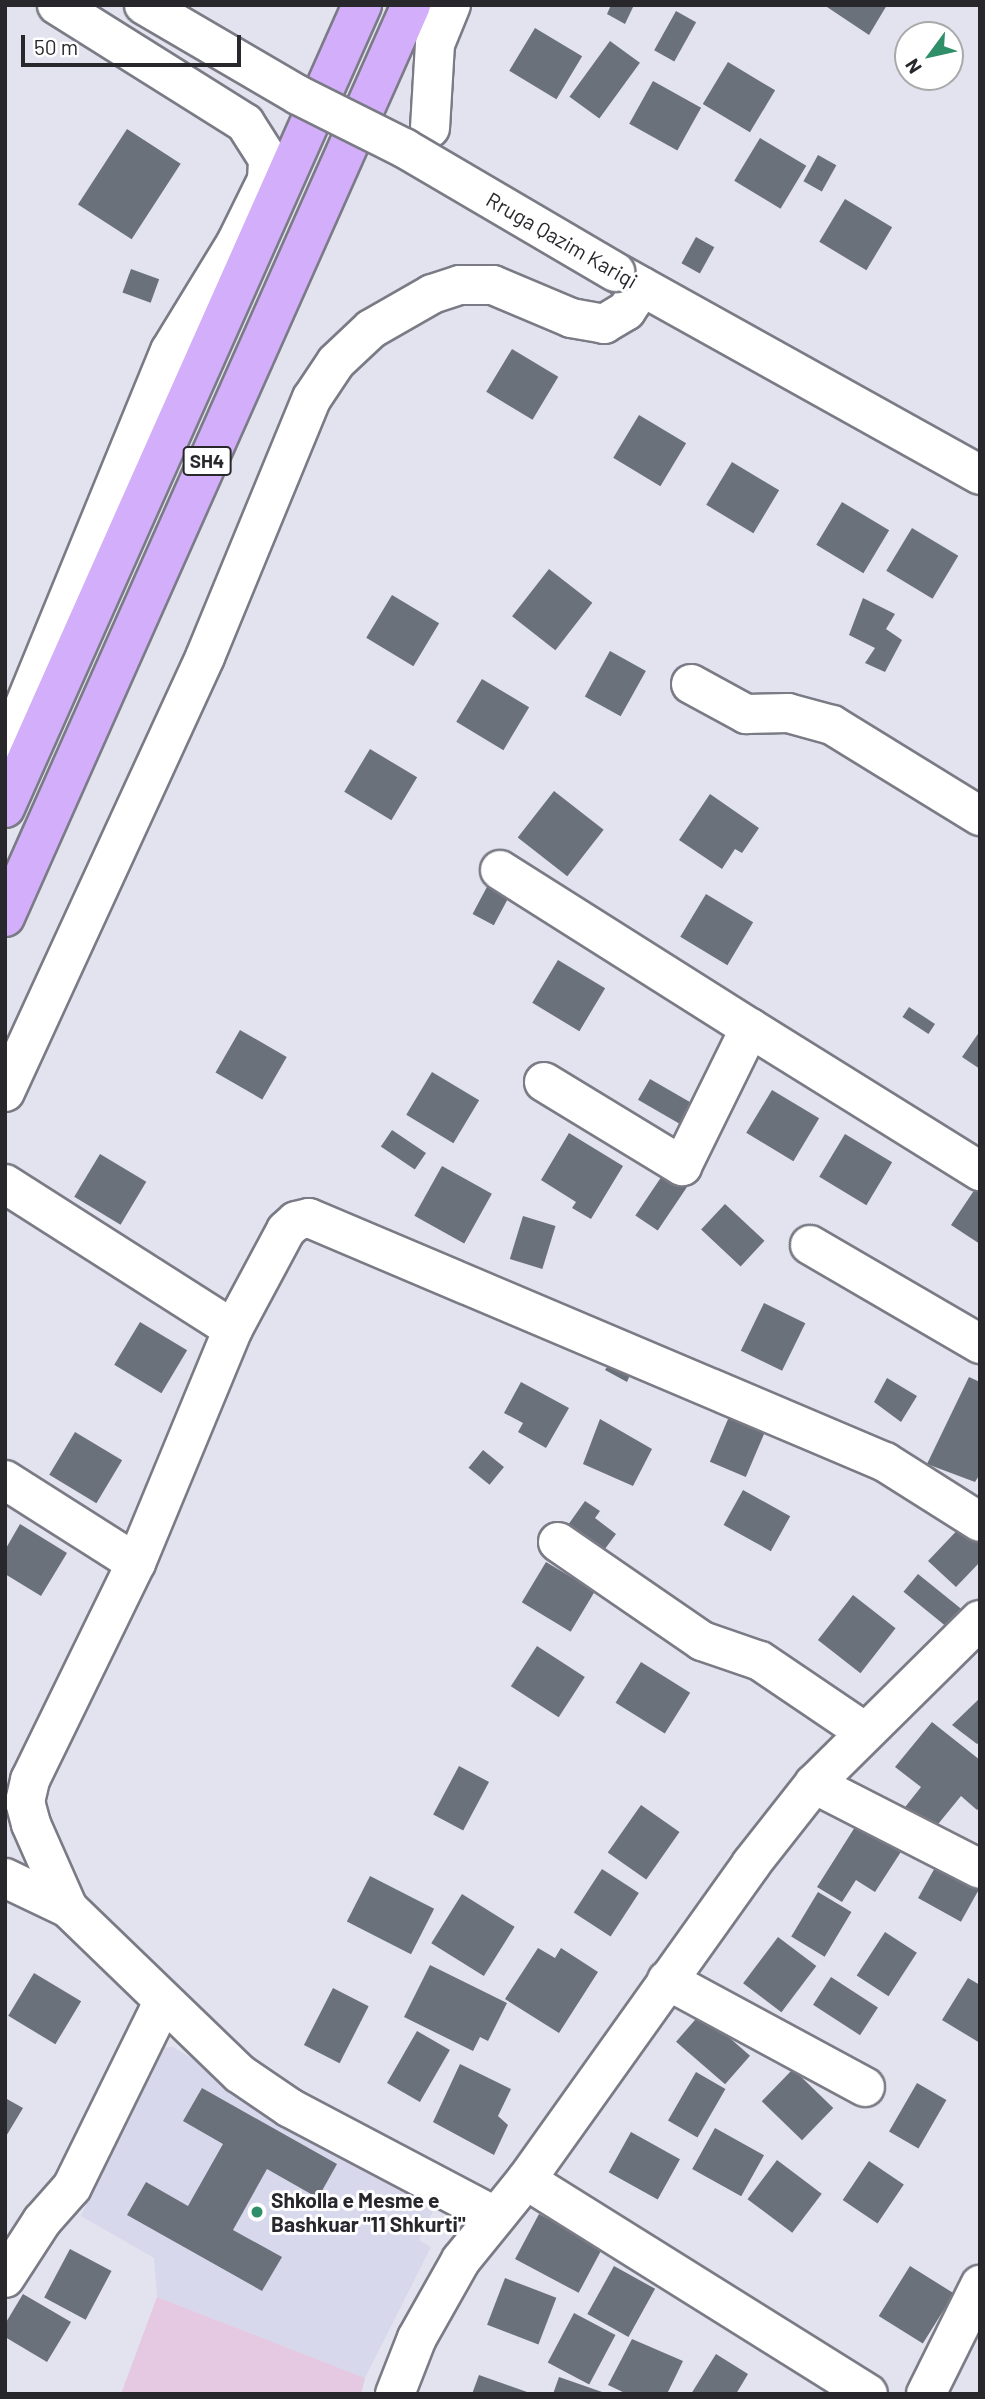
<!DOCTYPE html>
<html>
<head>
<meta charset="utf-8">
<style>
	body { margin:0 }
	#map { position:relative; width:985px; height:2399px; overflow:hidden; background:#e2e3ef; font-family:Barlow,sans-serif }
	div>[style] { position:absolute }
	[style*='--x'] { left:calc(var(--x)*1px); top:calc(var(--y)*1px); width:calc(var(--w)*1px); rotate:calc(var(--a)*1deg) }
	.built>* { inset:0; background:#d7d8ec }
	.green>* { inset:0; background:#e5c8e1 }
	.building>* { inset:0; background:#6b717a; transform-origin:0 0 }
	.roads { filter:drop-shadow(2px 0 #7a7b85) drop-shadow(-2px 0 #7a7b85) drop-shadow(0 2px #7a7b85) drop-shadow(0 -2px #7a7b85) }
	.minor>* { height:38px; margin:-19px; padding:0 19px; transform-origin:19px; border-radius:19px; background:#fff }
	.highway>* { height:38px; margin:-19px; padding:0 19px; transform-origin:19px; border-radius:19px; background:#d3aefb }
	.bridges { filter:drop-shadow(2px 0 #7a7b85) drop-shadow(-2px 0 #7a7b85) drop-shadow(0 2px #7a7b85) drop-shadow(0 -2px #7a7b85) }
	.minor-bridge>* { height:38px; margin:-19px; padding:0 19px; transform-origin:19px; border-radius:19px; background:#fff }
	.dots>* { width:19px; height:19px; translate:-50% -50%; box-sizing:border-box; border:4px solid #fff; border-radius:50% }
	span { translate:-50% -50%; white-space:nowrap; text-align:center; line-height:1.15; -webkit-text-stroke:6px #fff; paint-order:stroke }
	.shield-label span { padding:2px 5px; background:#fff; border:2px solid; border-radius:5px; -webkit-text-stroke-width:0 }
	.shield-label { font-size:19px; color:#27272c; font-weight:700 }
	.street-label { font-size:21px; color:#27272c }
	.poi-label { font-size:21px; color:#27272c; font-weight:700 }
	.left { translate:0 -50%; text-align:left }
	.frame { position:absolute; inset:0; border:7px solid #27272c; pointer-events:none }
	.north { position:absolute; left:894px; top:21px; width:70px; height:70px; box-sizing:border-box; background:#fff; border:2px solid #a9a9ab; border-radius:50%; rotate:237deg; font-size:19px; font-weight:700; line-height:28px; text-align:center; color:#27272c }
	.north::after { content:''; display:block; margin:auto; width:24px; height:32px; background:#2f8f68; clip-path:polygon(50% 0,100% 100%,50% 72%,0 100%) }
	.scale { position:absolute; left:21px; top:35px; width:220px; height:32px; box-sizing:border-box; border:4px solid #27272c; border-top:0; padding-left:9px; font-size:21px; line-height:24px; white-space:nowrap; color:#27272c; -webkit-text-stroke:5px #fff; paint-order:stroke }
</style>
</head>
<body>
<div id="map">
	<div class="built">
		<i style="clip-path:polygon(173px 2047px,435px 2207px,419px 2240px,431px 2247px,365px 2378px,157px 2297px,154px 2258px,81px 2216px,153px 2054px,160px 2048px)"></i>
	</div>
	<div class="green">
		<i style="clip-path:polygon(157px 2297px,365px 2378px,361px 2394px,121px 2394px)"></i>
	</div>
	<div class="building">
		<i style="clip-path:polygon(611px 5px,634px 5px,625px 24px,607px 14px)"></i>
		<i style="clip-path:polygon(824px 5px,887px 5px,869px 35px)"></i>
		<i style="left:676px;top:11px;width:23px;height:45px;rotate:29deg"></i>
		<i style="left:535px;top:28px;width:55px;height:50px;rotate:31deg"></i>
		<i style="left:610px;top:41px;width:37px;height:69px;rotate:36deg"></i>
		<i style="left:728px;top:62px;width:55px;height:49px;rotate:31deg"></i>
		<i style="left:653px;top:81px;width:55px;height:49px;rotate:29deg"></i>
		<i style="left:127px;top:129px;width:64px;height:90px;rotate:33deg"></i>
		<i style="left:760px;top:138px;width:54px;height:50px;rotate:31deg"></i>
		<i style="left:818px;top:155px;width:21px;height:30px;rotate:29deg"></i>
		<i style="left:845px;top:199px;width:55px;height:50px;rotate:31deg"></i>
		<i style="left:696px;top:237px;width:21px;height:30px;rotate:29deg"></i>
		<i style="left:131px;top:269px;width:30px;height:25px;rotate:20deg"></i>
		<i style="left:512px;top:349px;width:54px;height:50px;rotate:31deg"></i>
		<i style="left:639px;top:415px;width:55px;height:50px;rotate:31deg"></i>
		<i style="left:732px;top:462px;width:55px;height:50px;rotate:31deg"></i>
		<i style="left:842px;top:502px;width:55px;height:50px;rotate:31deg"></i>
		<i style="left:912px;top:528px;width:54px;height:50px;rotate:31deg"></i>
		<i style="left:549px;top:569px;width:55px;height:60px;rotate:38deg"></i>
		<i style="left:392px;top:595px;width:55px;height:50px;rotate:31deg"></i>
		<i style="clip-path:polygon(863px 598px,895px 614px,886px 629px,902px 640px,885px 672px,865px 663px,875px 648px,849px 635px)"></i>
		<i style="left:610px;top:651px;width:41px;height:52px;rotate:29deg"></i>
		<i style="left:482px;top:679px;width:55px;height:50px;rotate:31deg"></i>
		<i style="left:370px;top:749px;width:55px;height:50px;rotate:31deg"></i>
		<i style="left:554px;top:791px;width:63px;height:59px;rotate:38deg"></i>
		<i style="clip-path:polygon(710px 794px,759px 828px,742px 853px,735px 849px,722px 869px,679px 840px)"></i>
		<i style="left:489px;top:883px;width:24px;height:35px;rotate:28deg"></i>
		<i style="left:706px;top:894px;width:55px;height:50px;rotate:31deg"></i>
		<i style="left:558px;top:960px;width:55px;height:50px;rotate:31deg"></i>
		<i style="left:909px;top:1007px;width:31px;height:12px;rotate:33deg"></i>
		<i style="left:240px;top:1030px;width:54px;height:49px;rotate:30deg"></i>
		<i style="clip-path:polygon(980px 1031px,980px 1069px,962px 1057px)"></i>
		<i style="left:432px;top:1072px;width:55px;height:50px;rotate:31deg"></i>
		<i style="left:650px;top:1079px;width:52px;height:24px;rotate:30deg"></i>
		<i style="left:772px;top:1090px;width:55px;height:50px;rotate:31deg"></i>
		<i style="left:392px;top:1130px;width:41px;height:20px;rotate:34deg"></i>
		<i style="clip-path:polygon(569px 1133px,623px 1166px,591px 1219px,572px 1208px,576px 1202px,541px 1180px)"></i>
		<i style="left:845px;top:1134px;width:55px;height:50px;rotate:31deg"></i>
		<i style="left:100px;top:1154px;width:54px;height:50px;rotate:31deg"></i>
		<i style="left:670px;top:1164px;width:27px;height:62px;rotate:34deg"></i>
		<i style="left:442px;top:1166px;width:57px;height:57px;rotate:29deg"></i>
		<i style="clip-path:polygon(975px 1189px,980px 1193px,980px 1244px,951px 1225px)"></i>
		<i style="left:725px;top:1204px;width:54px;height:35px;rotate:43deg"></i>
		<i style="left:523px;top:1216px;width:34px;height:45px;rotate:17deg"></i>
		<i style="left:764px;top:1303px;width:46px;height:53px;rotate:26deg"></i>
		<i style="left:140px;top:1322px;width:55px;height:50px;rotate:31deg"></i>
		<i style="clip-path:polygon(615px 1355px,634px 1366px,627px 1382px,605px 1370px)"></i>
		<i style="clip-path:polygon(969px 1377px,980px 1382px,980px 1474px,975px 1482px,927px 1464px)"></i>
		<i style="clip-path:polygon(887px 1378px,917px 1396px,901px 1422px,874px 1402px)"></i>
		<i style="clip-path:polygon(521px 1382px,569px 1408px,546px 1448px,518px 1432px,523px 1423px,504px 1413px)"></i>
		<i style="left:731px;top:1412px;width:39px;height:54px;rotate:23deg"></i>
		<i style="clip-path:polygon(600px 1419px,652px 1449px,633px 1486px,583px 1464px)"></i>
		<i style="left:75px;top:1432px;width:55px;height:50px;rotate:31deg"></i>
		<i style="left:483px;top:1450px;width:27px;height:23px;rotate:39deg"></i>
		<i style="left:743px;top:1490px;width:54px;height:40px;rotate:29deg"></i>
		<i style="clip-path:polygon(585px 1501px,600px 1511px,595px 1518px,616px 1534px,599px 1557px,563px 1532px)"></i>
		<i style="clip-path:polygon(966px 1521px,980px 1534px,980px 1562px,956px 1587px,928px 1561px)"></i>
		<i style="clip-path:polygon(20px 1524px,67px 1553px,41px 1596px,5px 1574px,5px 1550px)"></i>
		<i style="left:546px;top:1562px;width:57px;height:47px;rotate:31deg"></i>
		<i style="left:918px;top:1574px;width:55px;height:23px;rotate:39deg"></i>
		<i style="left:853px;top:1595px;width:54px;height:57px;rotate:38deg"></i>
		<i style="left:537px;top:1646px;width:57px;height:48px;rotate:33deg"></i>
		<i style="left:641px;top:1662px;width:58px;height:48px;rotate:32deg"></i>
		<i style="clip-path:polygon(980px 1698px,980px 1742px,977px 1744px,952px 1725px)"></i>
		<i style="clip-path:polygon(932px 1722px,980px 1760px,980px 1807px,977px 1810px,961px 1796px,930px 1834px,902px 1811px,921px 1787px,895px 1767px)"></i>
		<i style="left:459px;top:1766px;width:34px;height:55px;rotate:28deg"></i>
		<i style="left:641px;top:1805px;width:47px;height:58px;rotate:35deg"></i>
		<i style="clip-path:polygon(862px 1816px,906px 1844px,875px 1892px,856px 1880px,842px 1902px,817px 1887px)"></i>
		<i style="left:937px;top:1864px;width:49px;height:39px;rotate:29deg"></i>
		<i style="left:602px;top:1869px;width:44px;height:52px;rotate:33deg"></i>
		<i style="left:370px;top:1876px;width:72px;height:51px;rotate:27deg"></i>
		<i style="left:818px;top:1892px;width:39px;height:52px;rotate:31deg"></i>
		<i style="left:462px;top:1894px;width:62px;height:58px;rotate:32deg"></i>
		<i style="left:885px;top:1932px;width:38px;height:52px;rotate:33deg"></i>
		<i style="left:778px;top:1937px;width:48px;height:58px;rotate:37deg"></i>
		<i style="clip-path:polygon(538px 1948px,555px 1958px,561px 1948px,598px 1972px,559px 2033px,505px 1999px)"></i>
		<i style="clip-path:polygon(430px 1965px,507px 2003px,488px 2041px,480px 2037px,473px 2051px,404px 2017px)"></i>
		<i style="left:34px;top:1973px;width:55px;height:50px;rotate:31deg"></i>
		<i style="left:831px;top:1977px;width:56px;height:33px;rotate:33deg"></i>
		<i style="clip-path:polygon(968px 1978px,980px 1985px,980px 2043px,942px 2020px)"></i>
		<i style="left:333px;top:1988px;width:40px;height:64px;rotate:27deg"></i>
		<i style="left:701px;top:2013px;width:65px;height:38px;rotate:41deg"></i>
		<i style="left:417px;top:2031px;width:38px;height:60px;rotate:30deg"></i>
		<i style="clip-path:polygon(460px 2064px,511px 2089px,498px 2116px,508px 2125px,494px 2155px,433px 2122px)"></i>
		<i style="left:793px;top:2069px;width:56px;height:45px;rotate:44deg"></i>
		<i style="left:696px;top:2072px;width:34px;height:56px;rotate:30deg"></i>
		<i style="left:917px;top:2083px;width:34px;height:56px;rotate:30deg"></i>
		<i style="clip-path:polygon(202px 2088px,337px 2164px,318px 2198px,267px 2169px,233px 2230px,282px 2257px,262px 2291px,127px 2215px,146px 2182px,188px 2206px,223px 2144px,183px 2121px)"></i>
		<i style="clip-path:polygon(5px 2098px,23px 2108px,5px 2138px)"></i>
		<i style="left:715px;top:2128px;width:56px;height:47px;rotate:29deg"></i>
		<i style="left:631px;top:2132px;width:56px;height:46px;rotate:29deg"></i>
		<i style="left:777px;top:2160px;width:56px;height:49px;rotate:37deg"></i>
		<i style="left:869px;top:2161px;width:42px;height:47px;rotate:34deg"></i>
		<i style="left:539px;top:2214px;width:72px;height:51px;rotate:28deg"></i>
		<i style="left:70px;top:2249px;width:47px;height:55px;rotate:28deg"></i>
		<i style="left:614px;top:2266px;width:47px;height:55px;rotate:29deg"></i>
		<i style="left:910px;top:2266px;width:52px;height:59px;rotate:32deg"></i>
		<i style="left:505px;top:2278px;width:55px;height:50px;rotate:21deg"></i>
		<i style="clip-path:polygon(23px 2294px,71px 2322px,47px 2362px,5px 2337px,5px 2324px)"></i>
		<i style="left:574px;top:2313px;width:47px;height:56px;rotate:28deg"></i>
		<i style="clip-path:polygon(632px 2339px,683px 2361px,667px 2394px,627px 2394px,608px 2385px)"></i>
		<i style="clip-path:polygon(716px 2354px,748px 2374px,736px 2394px,691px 2394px)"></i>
		<i style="clip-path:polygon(479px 2375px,530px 2393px,530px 2394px,472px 2394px)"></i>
		<i style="clip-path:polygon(559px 2377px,605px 2393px,605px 2394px,553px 2394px)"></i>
	</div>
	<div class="roads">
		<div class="minor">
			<i style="--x:430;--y:128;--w:84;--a:-86.6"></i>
			<i style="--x:435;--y:44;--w:42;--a:-67.7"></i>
			<i style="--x:621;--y:275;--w:411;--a:29.1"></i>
			<i style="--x:691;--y:684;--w:63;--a:28.6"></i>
			<i style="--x:746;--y:714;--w:42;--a:-1.4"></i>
			<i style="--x:788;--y:713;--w:46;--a:15.3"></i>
			<i style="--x:832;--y:725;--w:174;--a:31.6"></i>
			<i style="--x:5;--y:753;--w:435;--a:-67.7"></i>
			<i style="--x:170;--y:351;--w:127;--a:-58.6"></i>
			<i style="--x:236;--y:243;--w:70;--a:-63.8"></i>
			<i style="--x:267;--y:180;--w:21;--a:-87"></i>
			<i style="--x:268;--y:159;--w:43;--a:-122.6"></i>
			<i style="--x:245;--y:123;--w:222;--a:-147.9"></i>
			<i style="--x:500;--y:870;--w:296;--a:32.3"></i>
			<i style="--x:544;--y:1082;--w:162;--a:31.3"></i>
			<i style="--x:682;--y:1166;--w:154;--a:-63.8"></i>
			<i style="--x:750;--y:1028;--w:271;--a:31.9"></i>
			<i style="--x:5;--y:1092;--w:479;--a:-65.3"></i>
			<i style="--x:205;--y:657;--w:280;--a:-67.6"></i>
			<i style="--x:312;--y:398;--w:43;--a:-56.3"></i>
			<i style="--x:336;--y:362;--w:48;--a:-43.3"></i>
			<i style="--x:371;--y:329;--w:70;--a:-29.8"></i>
			<i style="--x:432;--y:294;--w:29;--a:-18"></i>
			<i style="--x:460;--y:285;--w:33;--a:0"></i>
			<i style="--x:493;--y:285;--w:85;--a:22.9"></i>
			<i style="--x:571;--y:318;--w:34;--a:10"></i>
			<i style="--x:604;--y:324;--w:26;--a:-31"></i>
			<i style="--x:626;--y:311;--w:29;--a:-56"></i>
			<i style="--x:5;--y:1184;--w:270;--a:32.5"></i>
			<i style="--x:810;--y:1245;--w:197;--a:30.2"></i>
			<i style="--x:5;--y:1480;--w:155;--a:32.4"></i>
			<i style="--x:558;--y:1542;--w:175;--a:34.5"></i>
			<i style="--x:702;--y:1641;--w:61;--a:19"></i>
			<i style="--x:760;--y:1661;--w:127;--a:34.1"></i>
			<i style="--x:814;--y:1784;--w:186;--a:27.1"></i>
			<i style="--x:5;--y:1878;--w:70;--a:25.5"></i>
			<i style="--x:68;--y:1908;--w:239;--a:44"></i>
			<i style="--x:240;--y:2074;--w:60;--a:34.2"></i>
			<i style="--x:290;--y:2108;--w:232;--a:27.8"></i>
			<i style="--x:68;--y:1908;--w:92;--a:-113.8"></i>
			<i style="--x:31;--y:1824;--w:23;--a:-105"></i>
			<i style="--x:25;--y:1802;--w:23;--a:-77"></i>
			<i style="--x:30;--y:1780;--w:242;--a:-64"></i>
			<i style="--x:136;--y:1563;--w:253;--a:-67.5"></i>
			<i style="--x:233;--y:1329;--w:112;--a:-61.8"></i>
			<i style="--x:286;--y:1230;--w:13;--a:-42"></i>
			<i style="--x:296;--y:1221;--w:13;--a:-13"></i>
			<i style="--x:309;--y:1218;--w:626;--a:22.96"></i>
			<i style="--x:885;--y:1462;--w:112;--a:32.3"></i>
			<i style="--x:667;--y:1980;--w:225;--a:28.4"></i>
			<i style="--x:526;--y:2180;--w:403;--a:32"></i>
			<i style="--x:5;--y:2278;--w:68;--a:-57"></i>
			<i style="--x:42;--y:2221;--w:45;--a:-48.6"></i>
			<i style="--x:72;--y:2187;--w:206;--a:-63.8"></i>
			<i style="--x:395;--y:2394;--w:60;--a:-68.6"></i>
			<i style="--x:417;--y:2338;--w:90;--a:-60.6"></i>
			<i style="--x:461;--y:2260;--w:103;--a:-50.9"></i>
			<i style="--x:526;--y:2180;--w:388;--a:-54.5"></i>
			<i style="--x:751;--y:1864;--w:102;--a:-51.8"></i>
			<i style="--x:814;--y:1784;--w:233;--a:-44.7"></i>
			<i style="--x:926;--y:2394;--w:122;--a:-63.6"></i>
		</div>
		<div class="highway">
			<i style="--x:5;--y:808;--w:879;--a:-66.03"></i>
			<i style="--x:5;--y:917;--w:998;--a:-66"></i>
		</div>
	</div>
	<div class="bridges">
		<div class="minor-bridge">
			<i style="--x:144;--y:5;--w:178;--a:30.3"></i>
			<i style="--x:298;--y:95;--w:119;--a:26.6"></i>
			<i style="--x:404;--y:148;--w:245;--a:30.4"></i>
		</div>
	</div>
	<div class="dots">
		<i style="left:257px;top:2212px;background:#2f8f68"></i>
	</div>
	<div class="shield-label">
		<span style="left:207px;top:461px">SH4</span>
	</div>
	<div class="street-label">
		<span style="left:562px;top:240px;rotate:30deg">Rruga Qazim Kariqi</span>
	</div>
	<div class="poi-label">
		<span class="left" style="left:271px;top:2212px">Shkolla e Mesme e<br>Bashkuar "11 Shkurti"</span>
	</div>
	<div class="frame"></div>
	<div class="north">N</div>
	<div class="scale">50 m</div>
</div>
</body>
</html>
